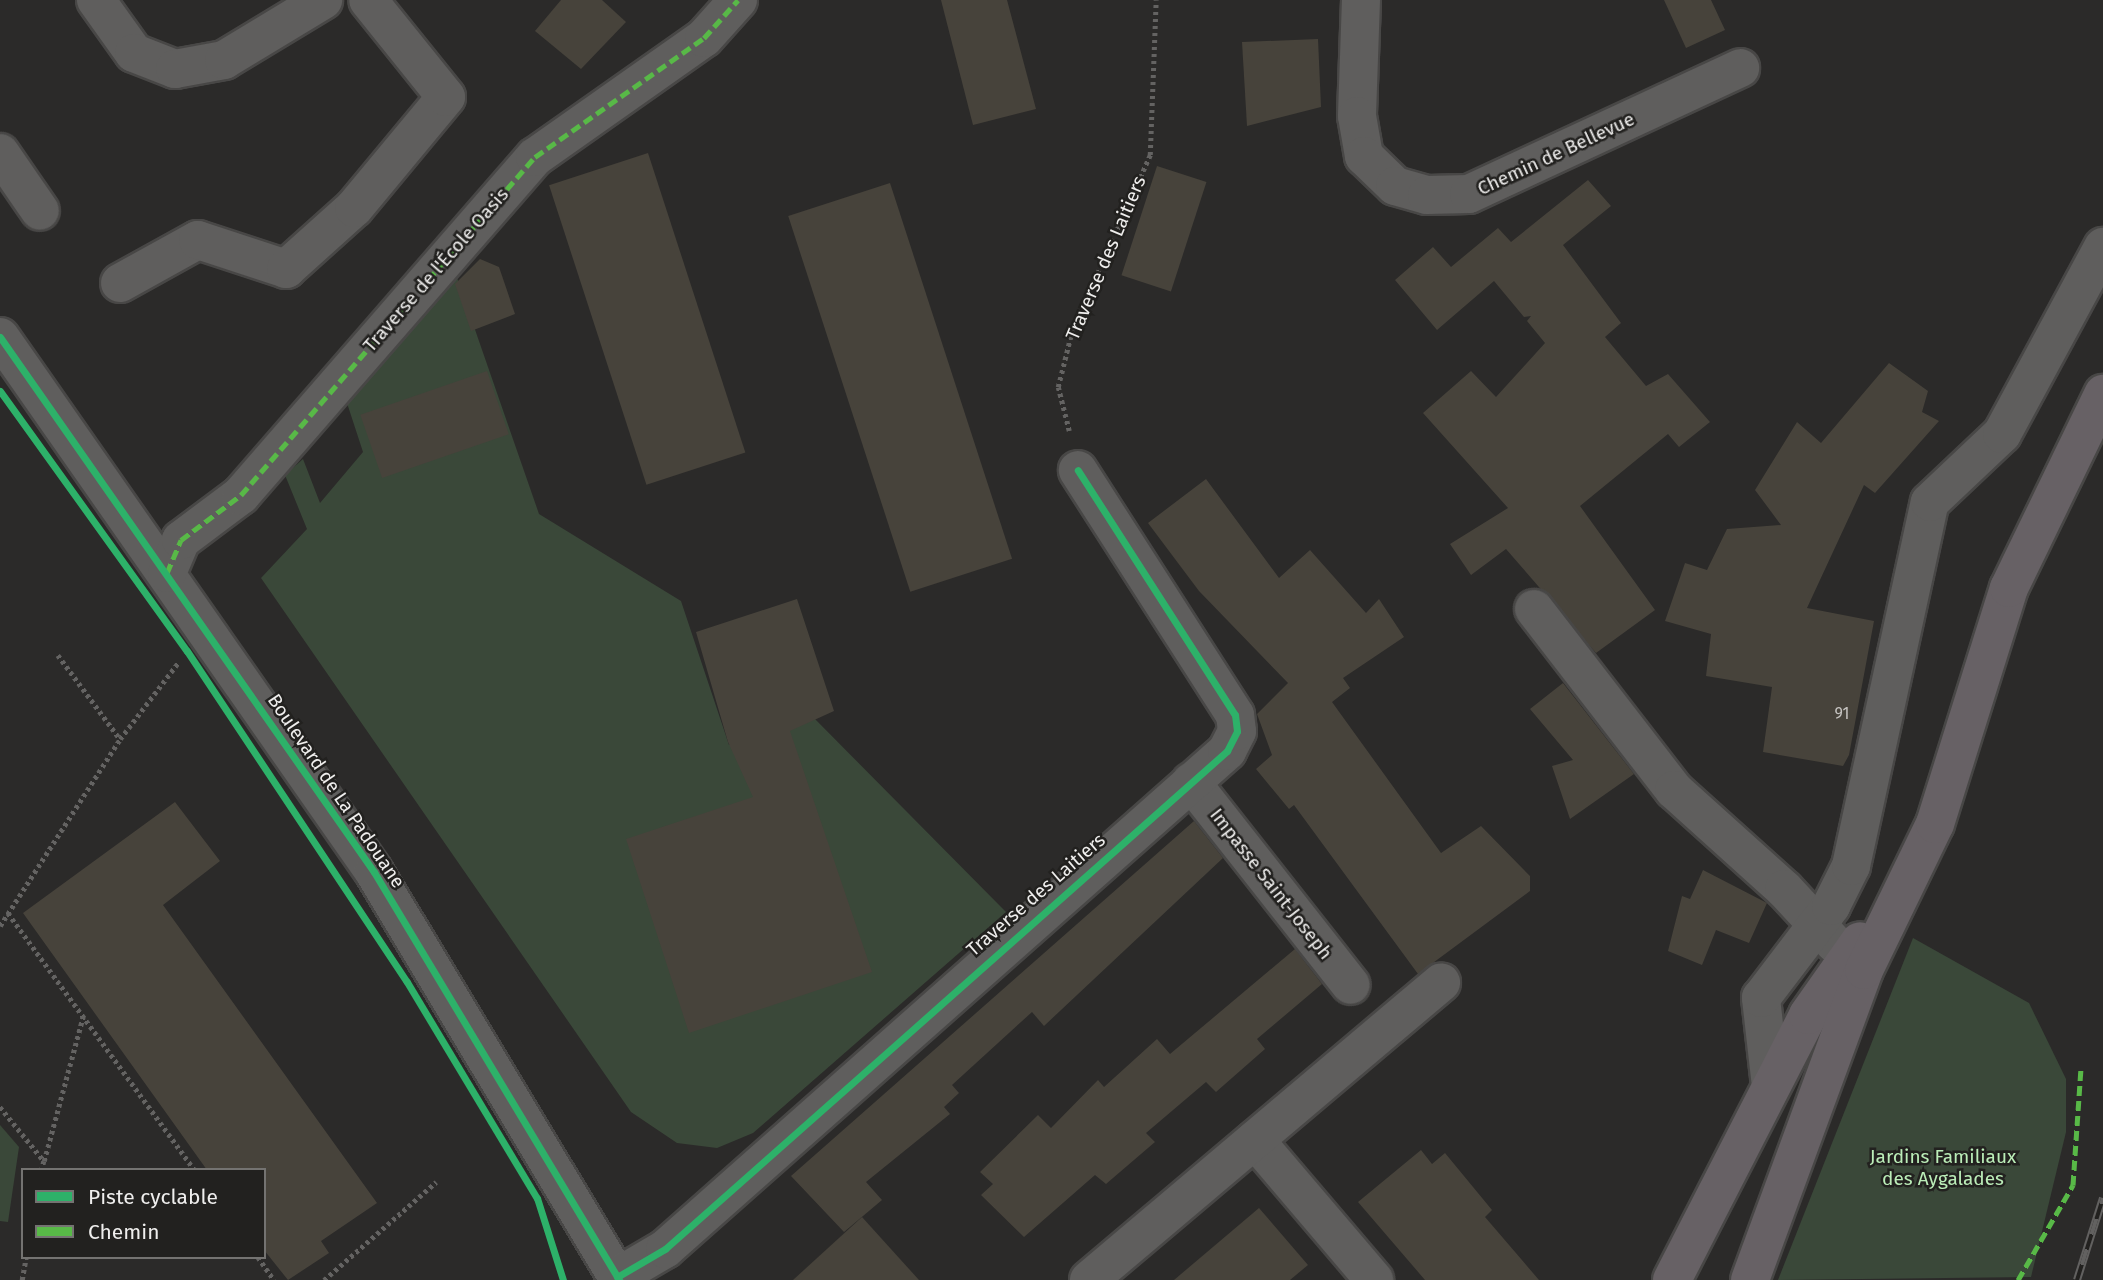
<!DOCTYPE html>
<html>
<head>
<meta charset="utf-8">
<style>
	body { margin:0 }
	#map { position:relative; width:2103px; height:1280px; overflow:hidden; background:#2b2a29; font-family:"Fira Sans",sans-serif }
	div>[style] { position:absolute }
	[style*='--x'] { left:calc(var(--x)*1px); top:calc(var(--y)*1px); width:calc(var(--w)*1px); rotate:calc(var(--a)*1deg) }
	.green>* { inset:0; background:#3a4839 }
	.building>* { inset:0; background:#47433b; transform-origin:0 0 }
	.path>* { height:4.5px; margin-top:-2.25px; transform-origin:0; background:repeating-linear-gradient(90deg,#646362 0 3.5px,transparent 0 7px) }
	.roads { filter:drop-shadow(2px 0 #484746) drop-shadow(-2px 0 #484746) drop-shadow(0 2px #484746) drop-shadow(0 -2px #484746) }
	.minor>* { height:38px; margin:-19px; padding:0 19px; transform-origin:19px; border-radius:19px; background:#5f5e5d }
	.major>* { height:38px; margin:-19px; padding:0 19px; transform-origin:19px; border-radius:19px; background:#676165 }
	.rail>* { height:8px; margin-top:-4px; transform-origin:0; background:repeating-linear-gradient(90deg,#22211f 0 16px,#626160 0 32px); box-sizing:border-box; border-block:2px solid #626160 }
	.quiet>* { height:5px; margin-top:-2.5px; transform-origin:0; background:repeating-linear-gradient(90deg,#58b947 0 10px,transparent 0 15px) }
	.cycleway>* { height:7px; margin:-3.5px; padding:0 3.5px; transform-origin:3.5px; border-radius:3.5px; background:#2db169 }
	span { translate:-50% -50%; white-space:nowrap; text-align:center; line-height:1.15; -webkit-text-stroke:5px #22211f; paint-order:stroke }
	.number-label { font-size:16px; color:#c5c3c0 }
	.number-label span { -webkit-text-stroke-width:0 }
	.street-label { font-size:19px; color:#efeeed }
	.park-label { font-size:19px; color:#bbedb8 }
	.legend { position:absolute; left:21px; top:1168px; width:245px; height:91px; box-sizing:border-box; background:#22211f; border:2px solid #747371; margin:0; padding:9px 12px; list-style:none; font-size:21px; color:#efeeed }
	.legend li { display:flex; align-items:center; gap:14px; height:35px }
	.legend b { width:35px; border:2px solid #747371 }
</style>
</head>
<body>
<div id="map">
	<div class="green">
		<i style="clip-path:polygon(454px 269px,539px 514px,681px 601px,729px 745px,814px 718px,1006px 912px,753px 1133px,717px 1148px,677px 1143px,631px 1112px,261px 578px,307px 529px,285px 475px,303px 459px,320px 503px,363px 452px,346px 400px)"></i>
		<i style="clip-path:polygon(1913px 938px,2029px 1003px,2066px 1079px,2066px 1132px,2031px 1277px,1778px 1280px)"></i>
		<i style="clip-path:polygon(0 1125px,19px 1147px,8px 1222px,0 1221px)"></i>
	</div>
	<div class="building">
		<i style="clip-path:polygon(561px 0,602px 0,626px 22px,581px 69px,535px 31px)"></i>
		<i style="clip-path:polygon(941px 0,1007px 0,1036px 109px,973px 125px)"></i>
		<i style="clip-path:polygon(1664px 0,1711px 0,1725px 30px,1686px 48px)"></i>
		<i style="clip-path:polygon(1318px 39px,1321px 107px,1247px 126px,1242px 42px)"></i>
		<i style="left:648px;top:153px;width:315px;height:104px;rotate:72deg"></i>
		<i style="left:1157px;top:166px;width:52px;height:115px;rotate:18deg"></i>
		<i style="clip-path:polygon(1588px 180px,1611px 206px,1563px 245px,1621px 323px,1605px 337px,1646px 386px,1668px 374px,1710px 422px,1679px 447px,1668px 434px,1580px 506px,1655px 610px,1596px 653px,1506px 549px,1471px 575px,1450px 544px,1508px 508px,1423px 413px,1471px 371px,1496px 397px,1545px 343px,1527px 321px,1531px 316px,1524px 317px,1494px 281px,1437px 330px,1395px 280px,1433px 247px,1451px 267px,1498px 228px,1511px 242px)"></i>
		<i style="left:890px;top:183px;width:395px;height:107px;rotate:72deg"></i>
		<i style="clip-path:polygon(480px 259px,499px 267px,515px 314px,471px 331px,455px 284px)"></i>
		<i style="clip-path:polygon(1889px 363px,1928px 391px,1922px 412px,1939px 421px,1875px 493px,1864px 485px,1807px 608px,1874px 621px,1849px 755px,1843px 766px,1763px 752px,1772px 687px,1706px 676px,1711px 634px,1665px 621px,1685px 563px,1707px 570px,1727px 529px,1781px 525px,1755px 490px,1797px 422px,1821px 443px)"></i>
		<i style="left:487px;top:371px;width:67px;height:134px;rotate:71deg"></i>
		<i style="clip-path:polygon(1206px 479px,1279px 578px,1310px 550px,1366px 613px,1379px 599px,1404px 637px,1343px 678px,1350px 688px,1332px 702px,1441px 853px,1481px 826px,1530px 876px,1530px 891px,1418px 974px,1294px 805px,1289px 809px,1256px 769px,1272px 755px,1257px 714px,1288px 683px,1199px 591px,1148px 523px)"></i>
		<i style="clip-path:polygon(797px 599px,834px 711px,790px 731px,872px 972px,689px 1033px,626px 839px,753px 797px,728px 742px,696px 632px)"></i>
		<i style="clip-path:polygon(1563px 683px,1634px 774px,1570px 819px,1552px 766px,1573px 760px,1530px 709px)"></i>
		<i style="clip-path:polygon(175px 802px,220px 861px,163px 905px,377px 1203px,321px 1241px,329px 1253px,288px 1280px,264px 1250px,264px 1170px,207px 1170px,23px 913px)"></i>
		<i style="clip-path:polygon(1194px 821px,1223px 858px,1044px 1026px,1032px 1012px,952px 1085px,959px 1093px,944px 1107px,950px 1114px,866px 1182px,882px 1200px,844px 1232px,791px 1176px)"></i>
		<i style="clip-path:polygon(1703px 870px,1767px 903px,1749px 943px,1716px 930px,1702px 965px,1668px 951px,1682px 896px,1690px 899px)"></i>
		<i style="clip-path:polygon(1295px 949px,1322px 984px,1257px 1039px,1265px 1049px,1216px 1092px,1206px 1082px,1146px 1133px,1155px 1142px,1106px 1184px,1095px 1175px,1024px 1237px,981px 1195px,993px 1184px,980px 1172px,1038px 1115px,1051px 1128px,1098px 1080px,1104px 1087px,1157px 1039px,1170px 1054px)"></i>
		<i style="clip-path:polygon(1421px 1150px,1432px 1164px,1445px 1153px,1492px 1210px,1485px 1217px,1539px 1280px,1425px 1280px,1358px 1202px)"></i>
		<i style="clip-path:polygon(1259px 1208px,1308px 1265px,1290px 1280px,1174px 1280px)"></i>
		<i style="clip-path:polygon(862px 1217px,919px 1280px,793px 1280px)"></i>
	</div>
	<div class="path">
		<i style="--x:1069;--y:431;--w:45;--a:-104"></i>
		<i style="--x:1058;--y:387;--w:58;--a:-76"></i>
		<i style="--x:1072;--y:331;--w:193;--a:-66.1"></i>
		<i style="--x:1150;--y:155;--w:155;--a:-87.8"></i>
		<i style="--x:58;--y:655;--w:104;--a:53.6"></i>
		<i style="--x:8;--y:913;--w:318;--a:54"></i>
		<i style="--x:0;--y:926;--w:222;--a:-57.3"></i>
		<i style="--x:120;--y:739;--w:96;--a:-52.7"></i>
		<i style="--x:0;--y:1107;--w:70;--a:50.8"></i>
		<i style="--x:44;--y:1161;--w:9;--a:103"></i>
		<i style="--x:44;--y:1161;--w:150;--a:-74.9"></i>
		<i style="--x:258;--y:1257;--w:28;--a:55"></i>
		<i style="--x:22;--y:1280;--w:23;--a:-80"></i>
		<i style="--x:324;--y:1280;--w:149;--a:-41.2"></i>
	</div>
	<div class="roads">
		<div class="minor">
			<i style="--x:96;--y:0;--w:65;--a:54.4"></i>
			<i style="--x:134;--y:53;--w:44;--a:21.3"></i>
			<i style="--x:175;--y:69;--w:50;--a:-10.4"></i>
			<i style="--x:224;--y:60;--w:116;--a:-31.2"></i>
			<i style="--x:1361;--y:0;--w:116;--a:92"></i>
			<i style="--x:1357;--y:116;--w:41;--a:80.1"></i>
			<i style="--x:1364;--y:156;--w:43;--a:44.1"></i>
			<i style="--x:1395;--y:186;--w:33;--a:16"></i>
			<i style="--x:1427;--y:195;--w:42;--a:-1.4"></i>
			<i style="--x:1469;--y:194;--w:299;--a:-24.9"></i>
			<i style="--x:0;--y:153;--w:70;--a:55.4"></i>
			<i style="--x:120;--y:283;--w:89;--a:-28.9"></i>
			<i style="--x:198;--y:240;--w:93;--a:18.2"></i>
			<i style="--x:286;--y:269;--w:91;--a:-41.9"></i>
			<i style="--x:354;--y:208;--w:144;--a:-50.3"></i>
			<i style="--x:446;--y:97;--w:124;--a:-128.8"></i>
			<i style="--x:0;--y:337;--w:653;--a:55.04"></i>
			<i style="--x:374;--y:872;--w:476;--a:59"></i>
			<i style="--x:167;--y:573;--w:36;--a:-67"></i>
			<i style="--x:181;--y:540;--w:75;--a:-36.9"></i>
			<i style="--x:241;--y:495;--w:448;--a:-49"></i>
			<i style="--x:535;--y:157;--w:207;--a:-35.2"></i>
			<i style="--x:704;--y:38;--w:51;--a:-48.2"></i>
			<i style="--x:1534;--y:609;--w:229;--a:52.3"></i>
			<i style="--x:1674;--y:790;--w:148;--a:42"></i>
			<i style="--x:1784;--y:889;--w:74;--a:47.2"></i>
			<i style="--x:1191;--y:782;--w:258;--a:51.8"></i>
			<i style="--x:1771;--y:1086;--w:89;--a:-96.5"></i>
			<i style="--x:1761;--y:998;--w:116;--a:-52.7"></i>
			<i style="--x:1831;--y:906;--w:45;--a:-63.4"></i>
			<i style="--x:1851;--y:866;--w:372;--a:-77.8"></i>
			<i style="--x:1930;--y:502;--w:99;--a:-43.4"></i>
			<i style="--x:2002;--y:434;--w:213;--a:-61.6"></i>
			<i style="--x:1255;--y:1140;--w:184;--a:49.6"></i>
			<i style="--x:617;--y:1277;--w:56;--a:-30.3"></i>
			<i style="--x:665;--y:1249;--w:751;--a:-41.54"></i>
			<i style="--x:1227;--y:751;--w:22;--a:-63"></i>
			<i style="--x:1237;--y:731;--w:16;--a:-97"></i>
			<i style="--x:1235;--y:715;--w:291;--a:-122.7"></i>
			<i style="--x:1089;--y:1280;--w:461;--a:-40.2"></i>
		</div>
		<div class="major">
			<i style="--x:1672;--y:1280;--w:298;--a:-62.8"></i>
			<i style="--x:1808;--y:1015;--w:90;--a:-54.9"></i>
			<i style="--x:1750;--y:1280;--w:330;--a:-69.8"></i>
			<i style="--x:1864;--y:970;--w:162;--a:-64.1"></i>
			<i style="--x:1935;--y:824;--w:247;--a:-72.6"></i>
			<i style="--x:2009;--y:588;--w:216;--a:-64.1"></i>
		</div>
	</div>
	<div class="rail">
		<i style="--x:2077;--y:1280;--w:86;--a:-72.4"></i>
	</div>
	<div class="quiet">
		<i style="--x:167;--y:573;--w:36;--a:-67"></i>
		<i style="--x:181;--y:540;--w:75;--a:-36.9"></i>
		<i style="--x:241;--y:495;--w:448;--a:-49"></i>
		<i style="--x:535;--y:157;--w:207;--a:-35.2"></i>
		<i style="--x:704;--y:38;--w:51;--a:-48.2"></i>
		<i style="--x:2018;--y:1280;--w:110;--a:-59.9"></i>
		<i style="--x:2073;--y:1185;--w:117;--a:-86.1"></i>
	</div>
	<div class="cycleway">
		<i style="--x:0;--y:337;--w:653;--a:55.04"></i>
		<i style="--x:374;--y:872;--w:476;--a:59"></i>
		<i style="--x:0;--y:391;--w:320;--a:54.3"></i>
		<i style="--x:187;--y:651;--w:397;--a:56.4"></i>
		<i style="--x:407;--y:982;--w:252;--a:59"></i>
		<i style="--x:537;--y:1198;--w:86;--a:72.4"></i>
		<i style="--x:617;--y:1277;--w:56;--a:-30.3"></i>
		<i style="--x:665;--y:1249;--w:751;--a:-41.54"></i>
		<i style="--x:1227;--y:751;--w:22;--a:-63"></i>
		<i style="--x:1237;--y:731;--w:16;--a:-97"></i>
		<i style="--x:1235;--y:715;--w:291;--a:-122.7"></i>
	</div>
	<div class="number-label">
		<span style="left:1842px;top:714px">91</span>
	</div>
	<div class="street-label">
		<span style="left:1556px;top:154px;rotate:-25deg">Chemin de Bellevue</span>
		<span style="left:1106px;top:258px;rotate:-67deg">Traverse des Laitiers</span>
		<span style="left:436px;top:270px;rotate:-49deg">Traverse de l'École Oasis</span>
		<span style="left:336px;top:791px;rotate:56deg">Boulevard de La Padouane</span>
		<span style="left:1271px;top:884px;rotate:52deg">Impasse Saint-Joseph</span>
		<span style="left:1036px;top:895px;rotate:-41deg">Traverse des Laitiers</span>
	</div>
	<div class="park-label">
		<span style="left:1943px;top:1168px">Jardins Familiaux<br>des Aygalades</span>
	</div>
	<ul class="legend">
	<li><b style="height:9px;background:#2db169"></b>Piste cyclable</li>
	<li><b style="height:9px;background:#58b947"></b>Chemin</li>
	</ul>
</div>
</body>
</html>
